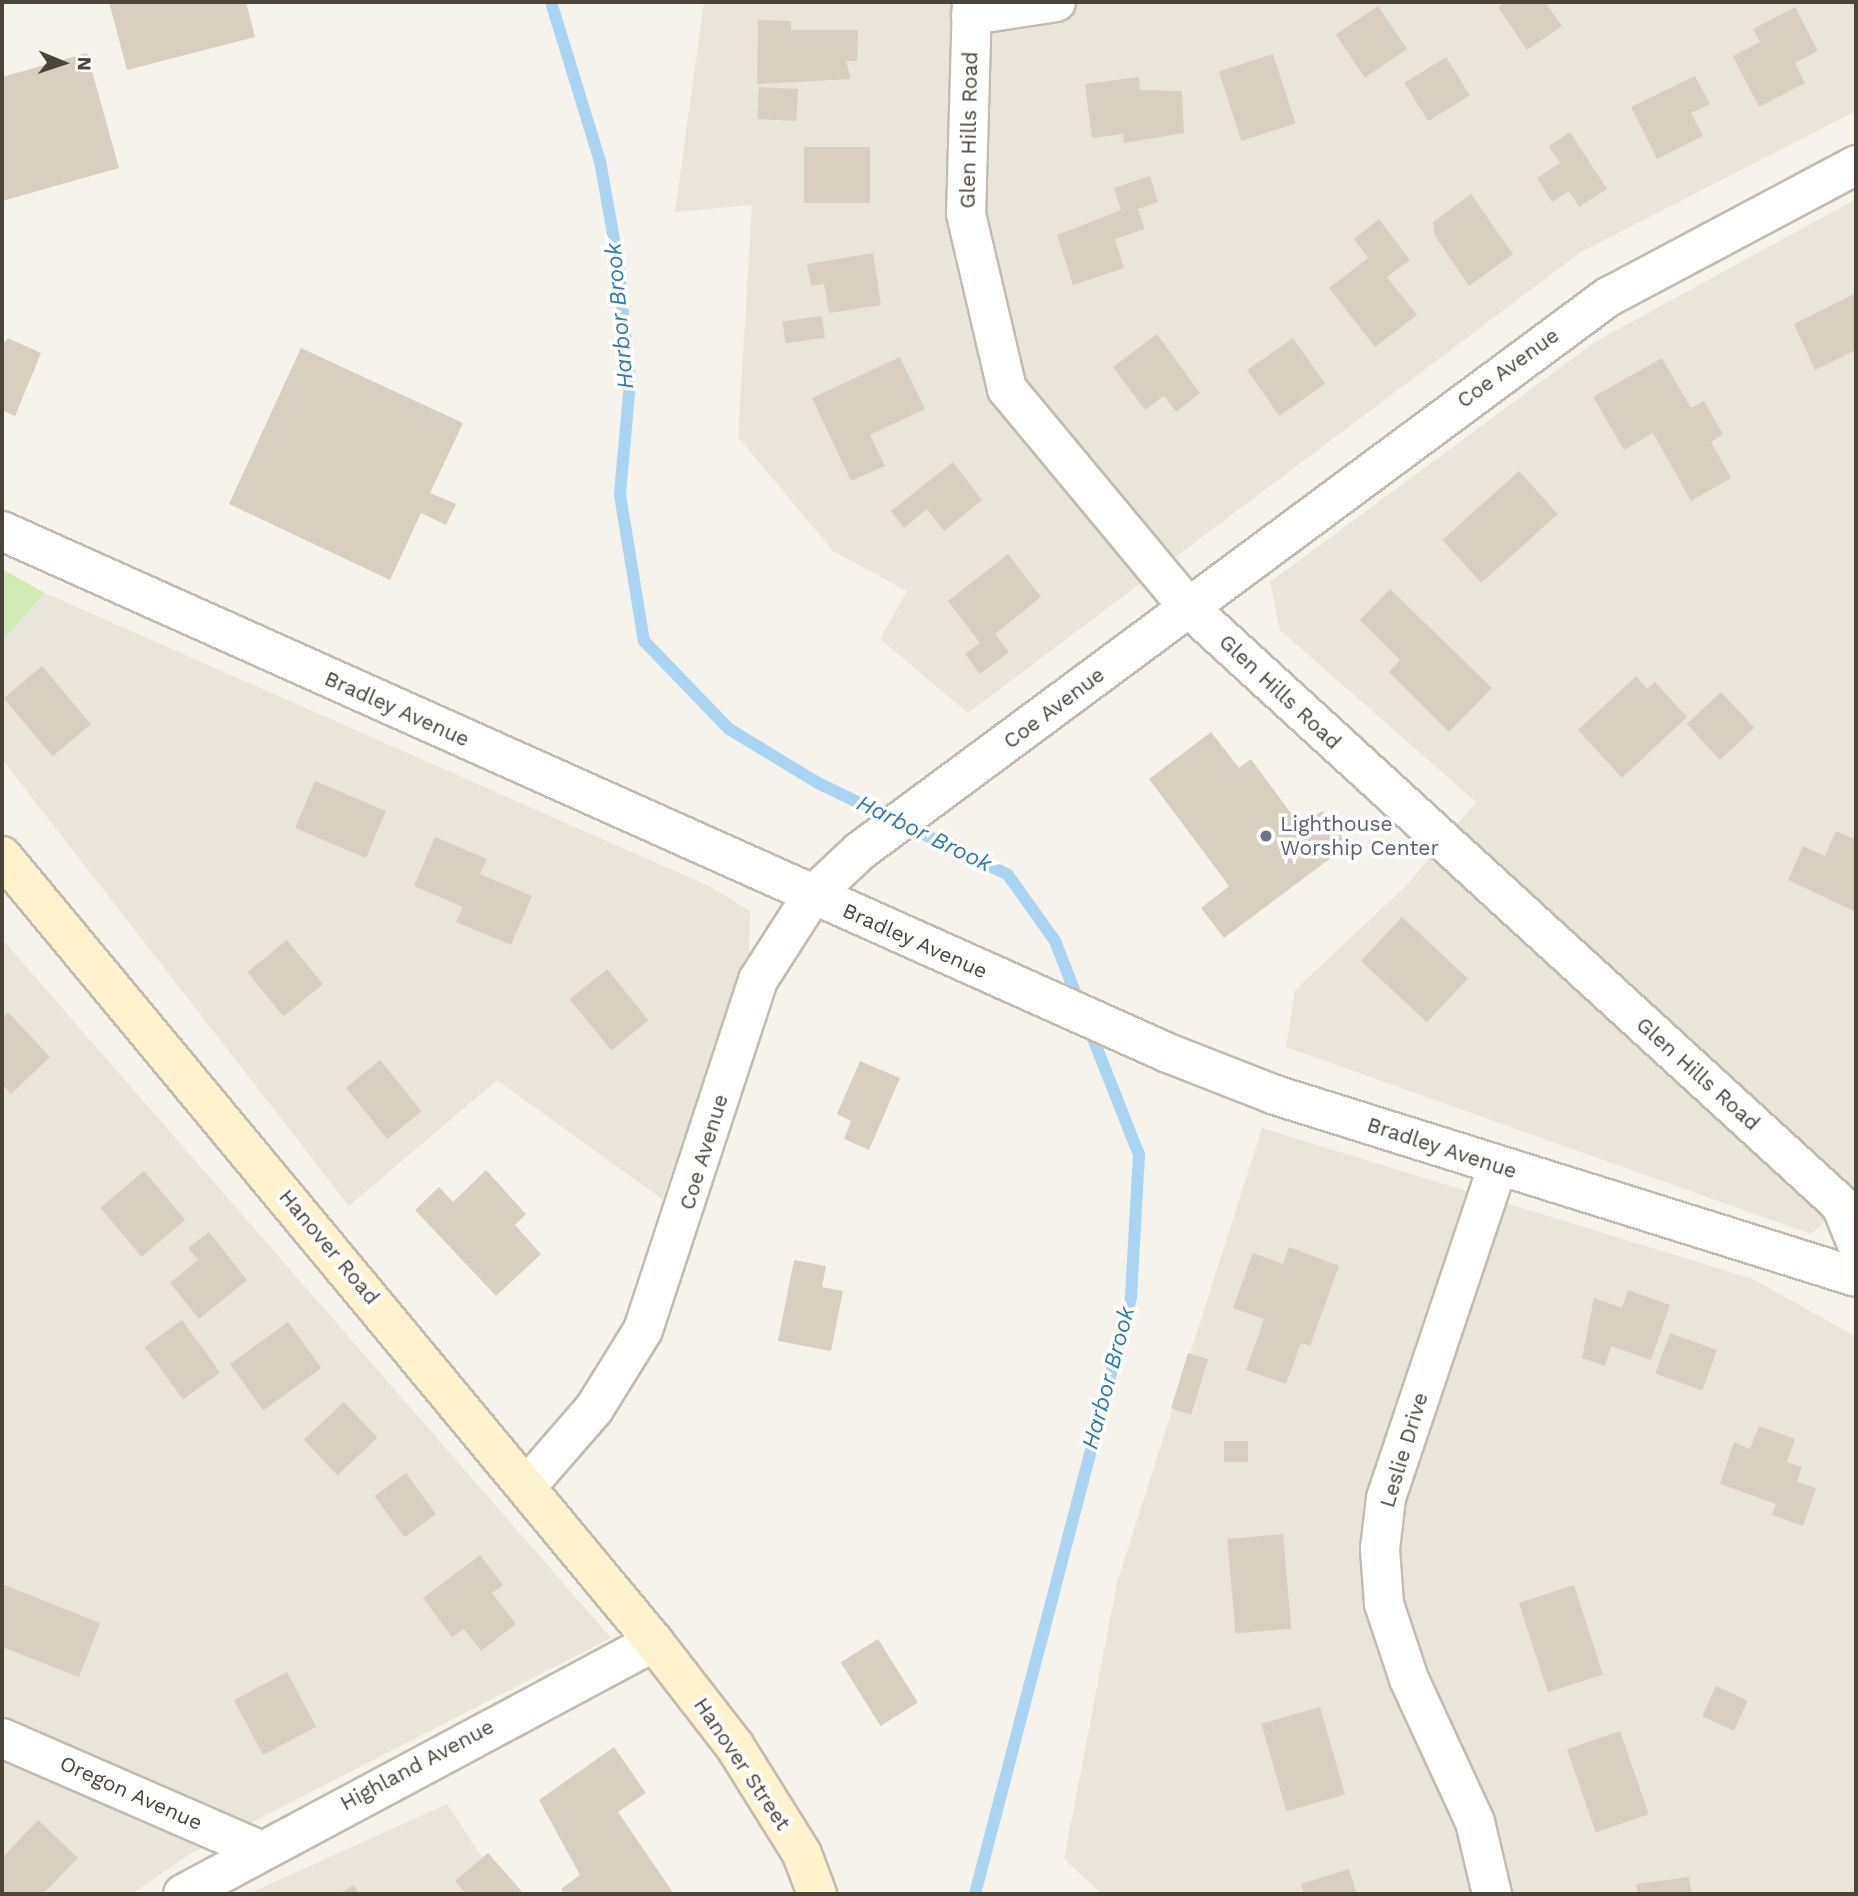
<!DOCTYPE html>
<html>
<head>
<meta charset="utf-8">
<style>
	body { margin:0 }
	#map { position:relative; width:1858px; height:1896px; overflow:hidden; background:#f6f3ec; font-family:"Work Sans",sans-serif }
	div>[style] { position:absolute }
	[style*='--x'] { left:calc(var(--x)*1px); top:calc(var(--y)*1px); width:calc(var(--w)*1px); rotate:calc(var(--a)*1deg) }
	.residential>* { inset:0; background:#eae5da }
	.green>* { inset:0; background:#d2eab5 }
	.stream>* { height:12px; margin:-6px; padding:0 6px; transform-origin:6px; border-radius:6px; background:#a9d4f2 }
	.building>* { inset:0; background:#d8cfc1; transform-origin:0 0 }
	.roads { filter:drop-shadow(2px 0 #c2bbae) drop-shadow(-2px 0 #c2bbae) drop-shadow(0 2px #c2bbae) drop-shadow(0 -2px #c2bbae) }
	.minor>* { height:38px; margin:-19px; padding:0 19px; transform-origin:19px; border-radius:19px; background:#fff }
	.tertiary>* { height:38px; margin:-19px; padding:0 19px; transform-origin:19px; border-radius:19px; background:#fff }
	.secondary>* { height:38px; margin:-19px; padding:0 19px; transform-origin:19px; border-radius:19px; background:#fff3cd }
	.dots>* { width:19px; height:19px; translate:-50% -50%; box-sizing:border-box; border:4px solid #fff; border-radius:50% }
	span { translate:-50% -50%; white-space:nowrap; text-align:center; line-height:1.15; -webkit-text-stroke:7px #fff; paint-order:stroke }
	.street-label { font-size:21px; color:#4b4439 }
	.worship-label { font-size:21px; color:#5b616d }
	.left { translate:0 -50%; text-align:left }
	.water-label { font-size:23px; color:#2e7ab2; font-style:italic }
	.frame { position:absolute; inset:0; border:4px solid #4b4439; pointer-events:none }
	.north { position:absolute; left:28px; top:28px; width:70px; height:70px; -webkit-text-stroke:5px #fff; paint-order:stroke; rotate:92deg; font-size:19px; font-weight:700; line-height:28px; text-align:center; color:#4b4439 }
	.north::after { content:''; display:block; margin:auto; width:24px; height:32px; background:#4b4439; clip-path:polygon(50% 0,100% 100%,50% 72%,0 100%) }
</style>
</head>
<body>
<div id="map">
	<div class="residential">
		<i style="clip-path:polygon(704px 2px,1856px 2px,1856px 111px,1581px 252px,968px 713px,880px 639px,907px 591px,833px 551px,738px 437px,752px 205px,675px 212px)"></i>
		<i style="clip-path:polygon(1856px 199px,1856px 1194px,1811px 1234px,1286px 1047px,1295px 990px,1408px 884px,1476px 802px,1280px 630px,1270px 582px,1595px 342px)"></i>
		<i style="clip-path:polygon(45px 593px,711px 887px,750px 911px,749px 959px,662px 1199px,497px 1080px,349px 1206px,2px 759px,2px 641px)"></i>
		<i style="clip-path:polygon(2px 939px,611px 1638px,190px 1854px,132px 1894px,2px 1894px)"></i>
		<i style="clip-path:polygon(1262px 1128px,1753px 1279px,1856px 1337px,1856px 1894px,1102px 1894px,1064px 1859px,1117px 1583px)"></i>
		<i style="clip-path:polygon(447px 1804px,506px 1894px,248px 1894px)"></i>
	</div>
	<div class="green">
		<i style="clip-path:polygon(2px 569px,45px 593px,2px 641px)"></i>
	</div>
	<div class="stream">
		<i style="--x:551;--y:2;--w:166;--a:72.9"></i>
		<i style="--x:600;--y:161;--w:103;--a:79.9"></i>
		<i style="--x:618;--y:262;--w:121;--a:84.3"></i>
		<i style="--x:630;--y:382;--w:113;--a:95.1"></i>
		<i style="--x:620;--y:495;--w:148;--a:80.7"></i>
		<i style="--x:644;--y:641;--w:122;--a:46"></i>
		<i style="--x:729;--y:729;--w:102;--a:31.3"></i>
		<i style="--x:816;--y:782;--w:213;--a:25.8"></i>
		<i style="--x:1008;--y:875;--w:81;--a:54.5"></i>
		<i style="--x:1055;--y:941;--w:69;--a:68.7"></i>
		<i style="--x:975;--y:1894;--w:617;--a:-75.36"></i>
		<i style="--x:1131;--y:1297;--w:142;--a:-86.8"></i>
		<i style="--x:1139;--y:1155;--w:136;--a:-111.5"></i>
	</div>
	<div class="building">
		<i style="clip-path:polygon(109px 2px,246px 2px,255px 37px,127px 70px)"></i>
		<i style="clip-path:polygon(1506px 2px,1545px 2px,1562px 26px,1527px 50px,1498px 7px)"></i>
		<i style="left:1378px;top:6px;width:52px;height:51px;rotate:56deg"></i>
		<i style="clip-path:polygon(1795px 7px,1818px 51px,1795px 63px,1805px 83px,1759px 107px,1733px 56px,1760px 42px,1753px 29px)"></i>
		<i style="clip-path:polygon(758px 20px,791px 21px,791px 30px,858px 30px,857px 61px,846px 61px,851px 79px,757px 84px)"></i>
		<i style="clip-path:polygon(87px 53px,119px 168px,2px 201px,2px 77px)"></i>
		<i style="left:1273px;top:54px;width:73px;height:57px;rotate:72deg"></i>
		<i style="left:1446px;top:57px;width:45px;height:49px;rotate:58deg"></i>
		<i style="clip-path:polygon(1695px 76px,1710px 104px,1691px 113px,1703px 136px,1657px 159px,1631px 107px)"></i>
		<i style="clip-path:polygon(1139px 77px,1140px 90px,1182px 91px,1184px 133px,1124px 143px,1123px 134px,1092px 138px,1085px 84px)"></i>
		<i style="left:759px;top:87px;width:39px;height:32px;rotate:3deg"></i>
		<i style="clip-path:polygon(1570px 132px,1607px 189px,1579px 207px,1569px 191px,1552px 202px,1537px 178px,1560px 163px,1549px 146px)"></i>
		<i style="left:870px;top:147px;width:56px;height:66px;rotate:90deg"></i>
		<i style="clip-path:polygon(1150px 176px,1158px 202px,1138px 209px,1145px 229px,1115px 239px,1124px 268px,1073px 285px,1057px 235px,1121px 210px,1114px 188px)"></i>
		<i style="clip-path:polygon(1471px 194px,1513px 254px,1469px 286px,1435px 236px,1433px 222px)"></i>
		<i style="clip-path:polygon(1379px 219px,1410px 260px,1387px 277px,1417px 315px,1375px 347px,1329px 288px,1368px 258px,1354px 239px)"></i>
		<i style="clip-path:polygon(873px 253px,881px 305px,829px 313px,824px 284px,811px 286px,807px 264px)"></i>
		<i style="clip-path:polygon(1856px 293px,1856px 350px,1815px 370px,1794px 324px)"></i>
		<i style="left:822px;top:316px;width:22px;height:40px;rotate:82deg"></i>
		<i style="clip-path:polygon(1157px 334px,1200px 393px,1176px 412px,1164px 396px,1145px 410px,1113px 367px)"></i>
		<i style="clip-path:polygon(8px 338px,41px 353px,15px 416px,2px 410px,2px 346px)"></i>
		<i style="left:1293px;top:338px;width:56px;height:56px;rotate:55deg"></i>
		<i style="clip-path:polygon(301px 348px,463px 423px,430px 493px,456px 504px,446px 525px,421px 513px,390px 580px,229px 504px)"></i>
		<i style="clip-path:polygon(900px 357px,925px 409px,870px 435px,885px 466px,851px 481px,812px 398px)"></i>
		<i style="clip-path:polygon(1662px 358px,1691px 408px,1704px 401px,1723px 434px,1711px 442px,1731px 478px,1691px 501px,1653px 433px,1624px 450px,1593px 397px)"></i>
		<i style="clip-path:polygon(953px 462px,982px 500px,944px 531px,927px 509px,904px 528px,891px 511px)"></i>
		<i style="left:1519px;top:471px;width:58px;height:103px;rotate:48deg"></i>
		<i style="clip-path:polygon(1008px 554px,1041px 597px,995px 634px,1009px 652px,980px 674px,965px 654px,980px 643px,948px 601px)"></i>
		<i style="clip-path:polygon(1390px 589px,1492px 688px,1449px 732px,1389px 672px,1400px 660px,1360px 620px)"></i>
		<i style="left:42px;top:666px;width:76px;height:50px;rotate:50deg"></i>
		<i style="clip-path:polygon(1636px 676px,1647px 689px,1655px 682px,1687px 717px,1622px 778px,1578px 730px)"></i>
		<i style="left:1721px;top:692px;width:49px;height:47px;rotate:47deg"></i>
		<i style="clip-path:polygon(1211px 732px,1239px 768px,1251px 759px,1301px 827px,1322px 811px,1348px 845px,1224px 938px,1201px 908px,1229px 886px,1149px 779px)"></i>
		<i style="left:315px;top:781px;width:77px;height:51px;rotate:23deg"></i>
		<i style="clip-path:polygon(1836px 831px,1856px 840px,1856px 912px,1788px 880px,1803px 846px,1825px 856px)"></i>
		<i style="clip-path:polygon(435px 837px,487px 859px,480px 874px,532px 896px,511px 945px,456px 922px,463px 907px,414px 886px)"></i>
		<i style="left:1402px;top:917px;width:90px;height:60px;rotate:43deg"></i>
		<i style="left:287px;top:940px;width:57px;height:51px;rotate:51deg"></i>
		<i style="left:607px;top:969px;width:66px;height:48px;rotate:51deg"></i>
		<i style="clip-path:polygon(8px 1012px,50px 1057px,11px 1094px,2px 1084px,2px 1018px)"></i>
		<i style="left:380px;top:1060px;width:66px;height:44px;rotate:51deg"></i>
		<i style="clip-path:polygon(860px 1061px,900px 1078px,869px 1150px,844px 1139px,851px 1121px,837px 1114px)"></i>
		<i style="clip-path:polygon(486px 1170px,526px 1214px,515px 1225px,541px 1254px,496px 1296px,415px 1210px,439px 1187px,453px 1202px)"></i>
		<i style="left:144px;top:1171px;width:64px;height:57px;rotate:50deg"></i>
		<i style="clip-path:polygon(209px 1232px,247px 1280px,199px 1319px,170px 1283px,198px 1260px,188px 1248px)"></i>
		<i style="clip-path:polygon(1289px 1247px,1339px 1266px,1310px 1346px,1301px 1343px,1286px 1384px,1246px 1370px,1264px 1319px,1233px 1308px,1253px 1253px,1283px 1264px)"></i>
		<i style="clip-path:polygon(794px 1260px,826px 1266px,822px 1287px,843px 1291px,831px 1351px,778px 1341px)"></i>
		<i style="clip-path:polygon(1628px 1290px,1670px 1305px,1651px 1360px,1611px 1346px,1605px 1366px,1582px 1358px,1594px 1298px,1622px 1308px)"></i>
		<i style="left:182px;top:1320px;width:65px;height:46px;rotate:54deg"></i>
		<i style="left:288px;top:1322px;width:57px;height:72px;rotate:54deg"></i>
		<i style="left:1670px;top:1333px;width:50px;height:43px;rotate:20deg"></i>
		<i style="left:1188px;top:1353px;width:21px;height:58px;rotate:17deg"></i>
		<i style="left:344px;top:1402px;width:49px;height:55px;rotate:47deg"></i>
		<i style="clip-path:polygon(1759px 1426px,1795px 1439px,1787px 1462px,1802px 1467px,1797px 1482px,1816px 1488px,1803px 1526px,1772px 1515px,1776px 1504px,1720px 1484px,1734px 1442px,1750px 1449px)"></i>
		<i style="left:1224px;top:1441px;width:24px;height:21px"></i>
		<i style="left:406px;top:1473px;width:51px;height:39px;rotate:54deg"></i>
		<i style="left:1283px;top:1534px;width:95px;height:56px;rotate:85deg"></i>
		<i style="clip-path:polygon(480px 1555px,503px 1585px,492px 1593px,516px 1624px,481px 1651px,464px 1629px,452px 1637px,423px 1598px)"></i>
		<i style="clip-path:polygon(2px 1584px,100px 1623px,79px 1677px,2px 1647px)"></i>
		<i style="left:1574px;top:1585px;width:94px;height:58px;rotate:72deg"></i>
		<i style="left:878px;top:1639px;width:75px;height:44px;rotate:58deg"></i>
		<i style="left:287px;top:1672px;width:62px;height:60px;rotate:62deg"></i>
		<i style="left:1716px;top:1686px;width:35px;height:33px;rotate:25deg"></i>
		<i style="left:1320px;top:1707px;width:91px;height:61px;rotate:74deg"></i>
		<i style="left:1620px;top:1731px;width:88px;height:56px;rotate:71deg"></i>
		<i style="clip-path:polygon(614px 1747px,646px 1793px,618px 1812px,674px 1894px,564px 1894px,561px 1889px,580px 1875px,539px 1800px)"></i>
		<i style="clip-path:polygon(38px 1820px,78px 1858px,43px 1894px,2px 1894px,2px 1858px)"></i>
		<i style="clip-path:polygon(488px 1853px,524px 1894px,466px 1894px,455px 1881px)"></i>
		<i style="clip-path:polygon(1349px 1869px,1357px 1894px,1304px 1894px,1301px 1884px)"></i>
		<i style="clip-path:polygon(1689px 1877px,1692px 1894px,1638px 1894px,1636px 1884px)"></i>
		<i style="clip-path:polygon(354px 1885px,359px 1894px,338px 1894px)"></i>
	</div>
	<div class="roads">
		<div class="minor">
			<i style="--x:972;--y:2;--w:212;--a:91.6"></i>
			<i style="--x:966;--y:214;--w:180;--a:76.8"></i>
			<i style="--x:1007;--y:389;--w:283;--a:50.3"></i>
			<i style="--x:1188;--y:607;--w:885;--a:42.48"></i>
			<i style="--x:1841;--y:1205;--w:40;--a:68"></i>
			<i style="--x:971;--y:15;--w:86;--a:-8.7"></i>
			<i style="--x:2;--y:1738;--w:281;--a:23.5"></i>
			<i style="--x:183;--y:1894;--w:534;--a:-28.15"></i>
			<i style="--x:1492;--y:1894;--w:74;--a:-103.3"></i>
			<i style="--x:1475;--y:1822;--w:157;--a:-114.8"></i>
			<i style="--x:1409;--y:1679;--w:79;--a:-108.4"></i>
			<i style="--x:1384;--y:1604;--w:55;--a:-94.2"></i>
			<i style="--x:1380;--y:1549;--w:51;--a:-83.3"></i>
			<i style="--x:1386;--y:1498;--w:350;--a:-71.4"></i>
		</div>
		<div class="tertiary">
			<i style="--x:2;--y:531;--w:1278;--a:24.12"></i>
			<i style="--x:1168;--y:1053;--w:115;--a:21.4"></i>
			<i style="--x:1275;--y:1095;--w:609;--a:17.39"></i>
			<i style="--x:527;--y:1486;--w:102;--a:-49"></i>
			<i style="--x:594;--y:1409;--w:93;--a:-58.2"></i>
			<i style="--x:643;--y:1330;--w:368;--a:-71.8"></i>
			<i style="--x:758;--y:980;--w:100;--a:-57.3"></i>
			<i style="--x:812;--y:896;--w:66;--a:-43.2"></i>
			<i style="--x:860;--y:851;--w:931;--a:-36.53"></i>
			<i style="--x:1608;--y:297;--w:281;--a:-28"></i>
		</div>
		<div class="secondary">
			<i style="--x:2;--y:856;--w:1021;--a:50.32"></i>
			<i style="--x:654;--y:1642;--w:130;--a:52.2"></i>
			<i style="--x:734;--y:1745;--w:128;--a:58"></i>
			<i style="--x:802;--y:1854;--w:43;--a:69.4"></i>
		</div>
	</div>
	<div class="dots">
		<i style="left:1266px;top:836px;background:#6b7280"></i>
	</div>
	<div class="street-label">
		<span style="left:969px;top:130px;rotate:-89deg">Glen Hills Road</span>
		<span style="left:1508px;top:368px;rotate:-36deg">Coe Avenue</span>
		<span style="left:1280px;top:692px;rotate:43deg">Glen Hills Road</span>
		<span style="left:1054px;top:708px;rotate:-37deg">Coe Avenue</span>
		<span style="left:397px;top:709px;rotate:24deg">Bradley Avenue</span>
		<span style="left:915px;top:941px;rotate:24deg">Bradley Avenue</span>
		<span style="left:1698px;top:1074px;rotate:42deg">Glen Hills Road</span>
		<span style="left:1442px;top:1148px;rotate:18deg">Bradley Avenue</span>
		<span style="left:704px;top:1152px;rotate:-73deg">Coe Avenue</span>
		<span style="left:329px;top:1247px;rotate:50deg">Hanover Road</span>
		<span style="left:1404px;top:1450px;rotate:-73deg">Leslie Drive</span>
		<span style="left:742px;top:1764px;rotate:56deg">Hanover Street</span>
		<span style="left:417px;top:1765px;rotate:-28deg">Highland Avenue</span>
		<span style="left:131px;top:1793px;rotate:24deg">Oregon Avenue</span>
	</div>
	<div class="worship-label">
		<span class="left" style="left:1280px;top:836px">Lighthouse<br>Worship Center</span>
	</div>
	<div class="water-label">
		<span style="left:620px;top:316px;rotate:-95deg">Harbor Brook</span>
		<span style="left:924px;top:834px;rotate:26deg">Harbor Brook</span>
		<span style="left:1109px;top:1378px;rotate:-75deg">Harbor Brook</span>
	</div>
	<div class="frame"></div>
	<div class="north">N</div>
</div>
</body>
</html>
